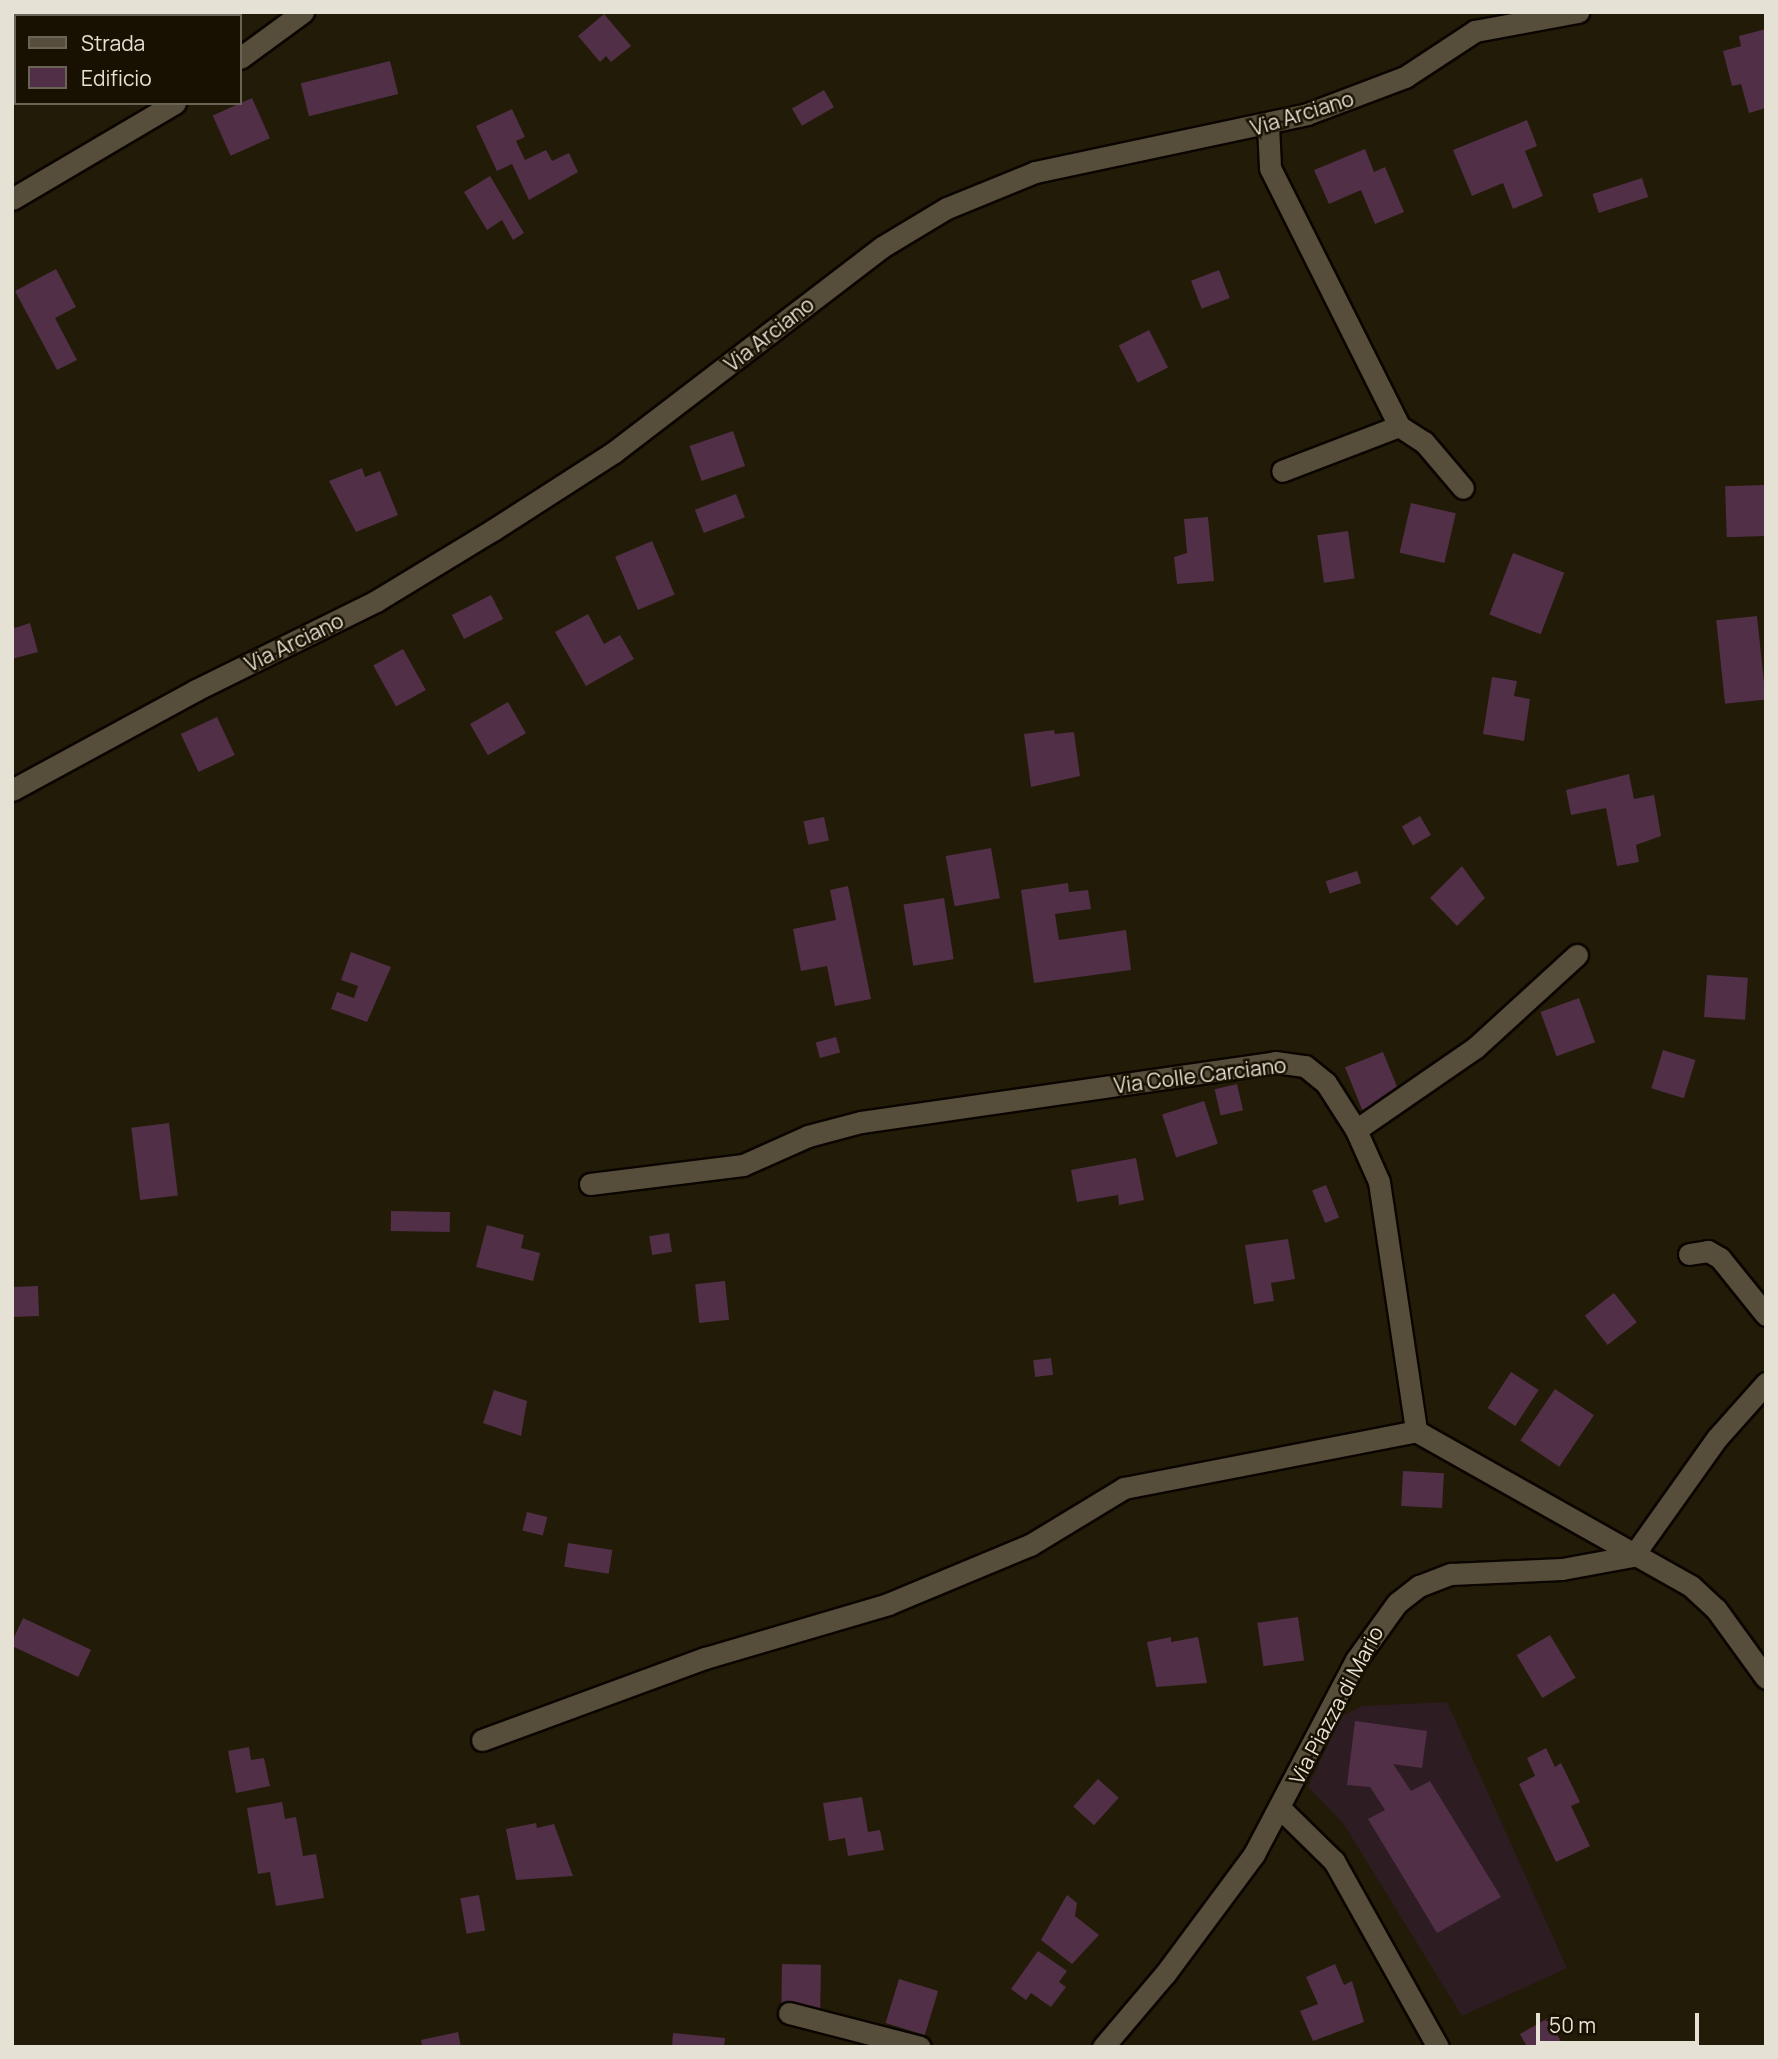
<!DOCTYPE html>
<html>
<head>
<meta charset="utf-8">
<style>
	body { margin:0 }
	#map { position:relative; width:1778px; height:2059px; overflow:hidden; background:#211b07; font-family:Manrope,sans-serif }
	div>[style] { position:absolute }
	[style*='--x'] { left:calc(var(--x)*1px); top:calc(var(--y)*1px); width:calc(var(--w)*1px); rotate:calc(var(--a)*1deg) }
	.education>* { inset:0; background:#2e1c23 }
	.building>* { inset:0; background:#512f47; transform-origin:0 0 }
	.roads { filter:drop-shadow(2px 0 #0b0500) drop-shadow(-2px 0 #0b0500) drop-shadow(0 2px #0b0500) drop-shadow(0 -2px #0b0500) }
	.minor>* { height:21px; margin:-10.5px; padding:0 10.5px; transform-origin:10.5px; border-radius:10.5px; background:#564e3a }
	span { translate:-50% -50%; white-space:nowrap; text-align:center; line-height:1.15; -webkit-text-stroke:5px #181101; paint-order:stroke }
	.street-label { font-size:21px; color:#e6e1d5 }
	.frame { position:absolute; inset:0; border:14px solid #e6e1d5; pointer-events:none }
	.legend { position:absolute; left:14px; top:14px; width:228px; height:91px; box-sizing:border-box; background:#181101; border:2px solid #6a6456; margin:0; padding:9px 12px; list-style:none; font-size:21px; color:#e6e1d5 }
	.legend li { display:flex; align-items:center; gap:14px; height:35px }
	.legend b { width:35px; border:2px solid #6a6456 }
	.scale { position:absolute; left:1536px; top:2013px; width:163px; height:32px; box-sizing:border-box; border:4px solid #e6e1d5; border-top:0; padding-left:9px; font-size:21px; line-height:24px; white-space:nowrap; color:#e6e1d5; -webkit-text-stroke:5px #181101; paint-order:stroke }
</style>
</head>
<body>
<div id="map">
	<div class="education">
		<i style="clip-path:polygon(1447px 1702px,1567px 1968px,1462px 2016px,1343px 1823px,1308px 1787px,1342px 1716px,1362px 1706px)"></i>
	</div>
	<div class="building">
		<i style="clip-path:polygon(604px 14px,631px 46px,611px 62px,606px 56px,600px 62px,578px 36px)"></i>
		<i style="clip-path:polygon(1766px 29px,1766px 108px,1749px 113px,1741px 84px,1732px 86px,1723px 51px,1741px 46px,1739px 36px)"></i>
		<i style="left:390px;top:61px;width:34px;height:92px;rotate:76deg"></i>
		<i style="left:824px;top:90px;width:20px;height:37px;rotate:60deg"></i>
		<i style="left:252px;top:98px;width:44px;height:43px;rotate:66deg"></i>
		<i style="clip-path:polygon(512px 109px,525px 137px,516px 141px,525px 160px,546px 150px,552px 161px,569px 153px,578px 172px,529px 200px,512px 164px,497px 171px,476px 126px)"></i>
		<i style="clip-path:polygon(1527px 120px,1537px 146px,1525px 151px,1543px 196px,1513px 209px,1503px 183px,1472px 196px,1453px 150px)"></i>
		<i style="clip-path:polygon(1365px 149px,1374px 172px,1385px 167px,1404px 212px,1375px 224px,1361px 190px,1329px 204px,1314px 170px)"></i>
		<i style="clip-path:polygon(490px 176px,524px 233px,513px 240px,502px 220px,487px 230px,464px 192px)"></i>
		<i style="left:1642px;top:178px;width:20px;height:52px;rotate:72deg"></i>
		<i style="clip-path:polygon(56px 269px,76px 307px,55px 318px,77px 360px,57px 370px,15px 291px)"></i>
		<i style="left:1219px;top:270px;width:30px;height:30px;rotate:69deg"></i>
		<i style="left:1149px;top:330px;width:42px;height:34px;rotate:63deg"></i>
		<i style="left:733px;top:431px;width:37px;height:46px;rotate:71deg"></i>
		<i style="clip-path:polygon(362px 468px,365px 477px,380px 471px,398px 515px,356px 532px,329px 481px)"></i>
		<i style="left:1764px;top:485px;width:51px;height:39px;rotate:88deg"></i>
		<i style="left:736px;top:494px;width:25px;height:44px;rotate:69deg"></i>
		<i style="left:1411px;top:503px;width:46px;height:51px;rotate:13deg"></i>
		<i style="clip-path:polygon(1208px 517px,1214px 581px,1177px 584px,1174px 557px,1187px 553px,1184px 519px)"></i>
		<i style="left:1348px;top:531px;width:48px;height:31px;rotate:82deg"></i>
		<i style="left:652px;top:541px;width:58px;height:40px;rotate:67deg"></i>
		<i style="left:1513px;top:553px;width:55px;height:66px;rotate:21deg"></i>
		<i style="left:491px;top:595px;width:27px;height:44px;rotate:63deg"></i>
		<i style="clip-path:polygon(588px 614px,604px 644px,620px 635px,634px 659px,586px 686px,555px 632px)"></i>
		<i style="left:1757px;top:616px;width:84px;height:41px;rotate:84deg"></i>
		<i style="clip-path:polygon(12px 622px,15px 628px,30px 623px,38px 652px,12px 659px)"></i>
		<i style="left:403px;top:649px;width:47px;height:34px;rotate:61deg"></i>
		<i style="clip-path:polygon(1492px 677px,1517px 681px,1514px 696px,1530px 699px,1524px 741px,1483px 734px)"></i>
		<i style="left:508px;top:702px;width:36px;height:44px;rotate:60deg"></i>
		<i style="left:217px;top:717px;width:42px;height:40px;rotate:65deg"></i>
		<i style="clip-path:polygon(1054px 730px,1055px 734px,1074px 732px,1080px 776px,1031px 787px,1024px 734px)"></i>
		<i style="clip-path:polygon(1629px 774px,1634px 799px,1654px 795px,1661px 836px,1636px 845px,1639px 862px,1617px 866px,1606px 808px,1571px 815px,1566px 790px)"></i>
		<i style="left:1420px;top:816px;width:22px;height:21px;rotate:60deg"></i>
		<i style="left:824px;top:817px;width:24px;height:21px;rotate:78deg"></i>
		<i style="left:991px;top:848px;width:51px;height:46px;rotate:80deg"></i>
		<i style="clip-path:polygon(1462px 866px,1485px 898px,1457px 926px,1430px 898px)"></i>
		<i style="left:1357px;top:871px;width:13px;height:33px;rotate:72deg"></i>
		<i style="clip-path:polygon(1068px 883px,1069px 892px,1088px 890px,1091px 909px,1055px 914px,1059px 940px,1126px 930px,1131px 970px,1034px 983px,1021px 890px)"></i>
		<i style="clip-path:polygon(848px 886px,871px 999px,835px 1006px,827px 966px,801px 971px,793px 929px,836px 920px,830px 890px)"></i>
		<i style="left:944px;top:898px;width:62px;height:41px;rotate:81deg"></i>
		<i style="clip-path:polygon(351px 952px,391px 967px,367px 1022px,331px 1009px,337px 992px,354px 998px,358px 986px,341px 980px)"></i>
		<i style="left:1707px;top:975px;width:41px;height:42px;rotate:4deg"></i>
		<i style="left:1579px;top:998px;width:47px;height:41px;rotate:70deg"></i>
		<i style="left:836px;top:1037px;width:16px;height:21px;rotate:75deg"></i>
		<i style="left:1663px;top:1050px;width:34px;height:40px;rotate:17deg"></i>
		<i style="left:1383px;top:1052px;width:46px;height:41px;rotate:68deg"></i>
		<i style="left:1237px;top:1084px;width:27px;height:23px;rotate:77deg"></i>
		<i style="left:1204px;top:1101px;width:45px;height:44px;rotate:72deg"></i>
		<i style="left:169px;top:1123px;width:73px;height:38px;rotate:83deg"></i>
		<i style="clip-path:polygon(1136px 1158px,1144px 1200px,1119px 1205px,1118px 1195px,1077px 1202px,1071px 1170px)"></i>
		<i style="left:1326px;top:1185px;width:35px;height:15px;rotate:68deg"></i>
		<i style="left:391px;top:1211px;width:59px;height:20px;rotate:1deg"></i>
		<i style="clip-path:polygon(487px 1225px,524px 1235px,521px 1248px,540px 1253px,533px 1281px,476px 1267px)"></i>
		<i style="left:669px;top:1233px;width:19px;height:20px;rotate:81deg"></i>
		<i style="clip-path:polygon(1288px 1239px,1295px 1279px,1271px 1283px,1274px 1301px,1254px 1304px,1245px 1245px)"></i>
		<i style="left:725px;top:1281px;width:39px;height:30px;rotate:84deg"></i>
		<i style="left:38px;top:1286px;width:30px;height:26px;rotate:88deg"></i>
		<i style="left:1614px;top:1293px;width:37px;height:37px;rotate:52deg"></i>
		<i style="left:1051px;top:1358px;width:17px;height:18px;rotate:83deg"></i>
		<i style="left:1511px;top:1372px;width:33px;height:43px;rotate:33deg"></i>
		<i style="left:1555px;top:1389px;width:47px;height:62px;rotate:34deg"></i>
		<i style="clip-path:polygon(494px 1390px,527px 1401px,521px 1436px,483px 1423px)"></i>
		<i style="left:1403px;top:1471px;width:41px;height:35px;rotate:3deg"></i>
		<i style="left:527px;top:1512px;width:21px;height:19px;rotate:14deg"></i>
		<i style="left:568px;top:1543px;width:45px;height:24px;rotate:9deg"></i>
		<i style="left:1298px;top:1617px;width:44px;height:41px;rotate:82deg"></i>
		<i style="left:23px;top:1618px;width:75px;height:30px;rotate:25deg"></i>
		<i style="left:1550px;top:1635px;width:50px;height:39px;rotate:59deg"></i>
		<i style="clip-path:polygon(1171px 1637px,1171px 1642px,1198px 1637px,1207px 1683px,1156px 1687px,1147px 1642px)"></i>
		<i style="clip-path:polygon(1355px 1721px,1427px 1731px,1422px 1768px,1393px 1764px,1411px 1791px,1430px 1781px,1501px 1897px,1437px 1933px,1368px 1819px,1385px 1810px,1370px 1787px,1347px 1785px)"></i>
		<i style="clip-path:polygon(249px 1747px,251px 1760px,264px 1758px,270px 1786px,236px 1793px,228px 1751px)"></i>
		<i style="clip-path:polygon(1546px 1748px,1555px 1767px,1561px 1763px,1580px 1802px,1571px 1806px,1590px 1846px,1556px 1862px,1519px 1784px,1535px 1776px,1527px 1758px)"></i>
		<i style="left:1098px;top:1779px;width:28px;height:37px;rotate:42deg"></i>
		<i style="clip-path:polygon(862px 1797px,868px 1832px,880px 1830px,884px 1850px,848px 1856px,845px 1838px,829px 1841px,823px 1803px)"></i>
		<i style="clip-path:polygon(282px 1802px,285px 1819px,296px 1817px,303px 1856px,316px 1854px,324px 1898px,276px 1906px,270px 1872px,258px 1874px,247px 1808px)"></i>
		<i style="clip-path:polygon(536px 1823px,537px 1828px,554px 1824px,573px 1876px,516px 1880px,506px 1829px)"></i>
		<i style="left:479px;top:1895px;width:36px;height:19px;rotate:80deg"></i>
		<i style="clip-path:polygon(1067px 1895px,1077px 1903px,1075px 1916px,1099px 1935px,1072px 1964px,1041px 1940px)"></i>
		<i style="clip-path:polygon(1038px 1951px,1067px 1971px,1059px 1982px,1066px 1987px,1051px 2007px,1031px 1993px,1026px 2000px,1011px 1989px)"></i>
		<i style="left:782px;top:1964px;width:39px;height:46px;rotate:1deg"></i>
		<i style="clip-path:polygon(1335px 1964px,1344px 1985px,1352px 1981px,1364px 2022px,1313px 2041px,1300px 2011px,1318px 2004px,1306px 1977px)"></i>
		<i style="left:899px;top:1979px;width:41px;height:46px;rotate:17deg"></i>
		<i style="clip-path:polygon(1548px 2018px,1564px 2047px,1527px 2047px,1520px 2034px)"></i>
		<i style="clip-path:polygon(458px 2032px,461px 2047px,422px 2047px,421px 2040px)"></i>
		<i style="clip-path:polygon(673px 2033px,725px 2038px,724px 2047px,672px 2047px)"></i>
	</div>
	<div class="roads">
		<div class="minor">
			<i style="--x:240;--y:58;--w:78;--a:-36.1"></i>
			<i style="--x:1268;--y:125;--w:43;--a:87.3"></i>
			<i style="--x:1270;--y:168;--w:288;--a:63.4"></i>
			<i style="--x:1399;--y:426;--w:125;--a:159"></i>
			<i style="--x:12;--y:199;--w:189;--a:-30.5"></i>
			<i style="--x:1399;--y:426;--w:30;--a:33"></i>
			<i style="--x:1424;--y:442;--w:60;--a:49.7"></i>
			<i style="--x:12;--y:790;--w:209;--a:-28.5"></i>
			<i style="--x:196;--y:690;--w:201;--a:-26.3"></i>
			<i style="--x:376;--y:601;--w:137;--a:-31.3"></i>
			<i style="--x:493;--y:530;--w:144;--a:-32.8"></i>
			<i style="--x:614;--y:452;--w:337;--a:-37.4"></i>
			<i style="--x:882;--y:247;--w:76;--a:-31"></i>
			<i style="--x:947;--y:208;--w:95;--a:-22.2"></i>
			<i style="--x:1035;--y:172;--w:278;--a:-12"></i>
			<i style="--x:1307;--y:114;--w:105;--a:-20.7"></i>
			<i style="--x:1405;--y:77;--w:84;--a:-33.3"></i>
			<i style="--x:1475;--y:31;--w:105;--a:-10.5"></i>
			<i style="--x:1356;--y:1130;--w:145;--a:-34.6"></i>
			<i style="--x:1475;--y:1048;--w:138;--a:-42.4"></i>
			<i style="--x:590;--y:1184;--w:154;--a:-7.1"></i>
			<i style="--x:743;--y:1165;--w:71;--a:-24"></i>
			<i style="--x:808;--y:1136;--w:55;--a:-14.8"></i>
			<i style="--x:861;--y:1122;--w:418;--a:-8.2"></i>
			<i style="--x:1275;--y:1062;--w:30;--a:8"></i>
			<i style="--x:1305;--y:1066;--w:27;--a:39"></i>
			<i style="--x:1326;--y:1083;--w:56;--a:57.4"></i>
			<i style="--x:1356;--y:1130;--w:57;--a:66.1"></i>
			<i style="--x:1379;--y:1182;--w:252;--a:81.5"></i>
			<i style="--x:1416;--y:1431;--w:316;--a:29.4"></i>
			<i style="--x:1691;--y:1586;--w:34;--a:43"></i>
			<i style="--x:1716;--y:1609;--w:85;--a:54.1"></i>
			<i style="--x:1689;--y:1254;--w:19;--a:-9"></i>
			<i style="--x:1708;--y:1251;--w:14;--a:30"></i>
			<i style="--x:1720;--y:1258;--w:73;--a:51.1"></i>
			<i style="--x:482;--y:1740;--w:238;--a:-20.2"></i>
			<i style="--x:705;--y:1658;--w:191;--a:-16.4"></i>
			<i style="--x:888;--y:1604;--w:154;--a:-22.6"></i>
			<i style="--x:1030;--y:1545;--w:110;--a:-31.2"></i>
			<i style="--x:1124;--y:1488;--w:298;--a:-11"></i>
			<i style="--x:1281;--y:1809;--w:74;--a:44.5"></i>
			<i style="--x:1334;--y:1861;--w:213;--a:60.8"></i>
			<i style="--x:789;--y:2013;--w:135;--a:14.5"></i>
			<i style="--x:1103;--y:2047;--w:96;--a:-49.7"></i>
			<i style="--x:1165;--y:1974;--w:149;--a:-53.4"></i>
			<i style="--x:1254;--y:1854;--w:219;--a:-62.3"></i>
			<i style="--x:1356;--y:1660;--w:70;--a:-54.3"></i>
			<i style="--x:1397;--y:1603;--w:28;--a:-38"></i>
			<i style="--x:1419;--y:1586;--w:34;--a:-21"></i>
			<i style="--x:1451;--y:1574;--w:111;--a:-2.6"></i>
			<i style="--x:1562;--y:1569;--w:72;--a:-10.4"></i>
			<i style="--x:1633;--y:1556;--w:145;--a:-54.6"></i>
			<i style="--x:1717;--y:1438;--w:74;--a:-48.3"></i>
		</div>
	</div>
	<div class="street-label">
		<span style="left:1302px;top:113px;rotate:-17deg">Via Arciano</span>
		<span style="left:769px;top:334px;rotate:-38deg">Via Arciano</span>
		<span style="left:294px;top:642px;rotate:-26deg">Via Arciano</span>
		<span style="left:1200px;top:1075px;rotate:-7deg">Via Colle Carciano</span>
		<span style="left:1336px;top:1705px;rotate:-62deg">Via Piazza di Mario</span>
	</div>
	<div class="frame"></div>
	<ul class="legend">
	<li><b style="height:9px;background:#564e3a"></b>Strada</li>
	<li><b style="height:19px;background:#512f47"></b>Edificio</li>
	</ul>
	<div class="scale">50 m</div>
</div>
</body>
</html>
